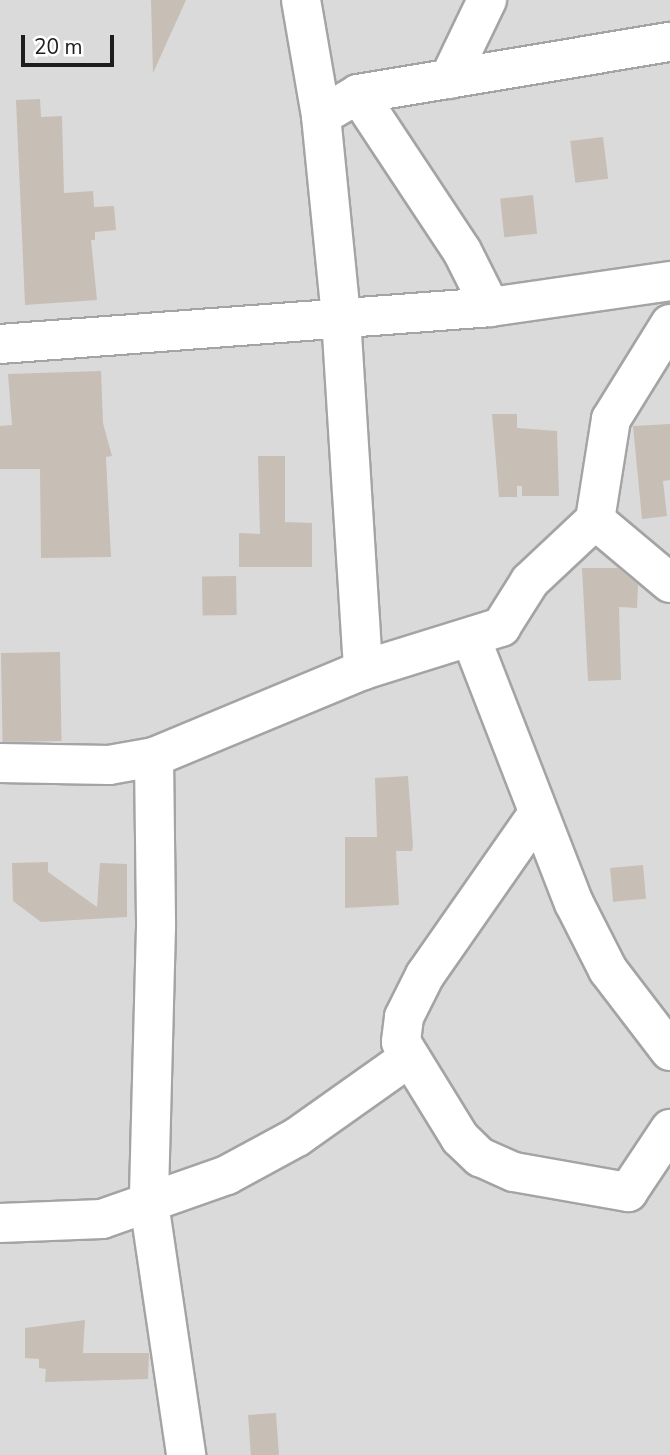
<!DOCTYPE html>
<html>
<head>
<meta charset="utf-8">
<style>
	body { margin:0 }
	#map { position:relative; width:670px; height:1455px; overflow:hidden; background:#efebe2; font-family:"Nunito Sans",sans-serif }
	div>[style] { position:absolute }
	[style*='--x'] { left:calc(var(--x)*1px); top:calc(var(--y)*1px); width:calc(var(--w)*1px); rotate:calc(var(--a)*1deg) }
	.residential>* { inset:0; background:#dbdada; transform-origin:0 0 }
	.building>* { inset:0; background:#c7beb5; transform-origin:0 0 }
	.roads { filter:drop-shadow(2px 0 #a4a4a4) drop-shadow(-2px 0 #a4a4a4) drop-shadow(0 2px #a4a4a4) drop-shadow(0 -2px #a4a4a4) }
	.minor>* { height:38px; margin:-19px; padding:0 19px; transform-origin:19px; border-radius:19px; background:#fff }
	span { translate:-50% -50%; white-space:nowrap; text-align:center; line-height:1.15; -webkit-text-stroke:7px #fff; paint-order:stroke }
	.scale { position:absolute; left:21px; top:35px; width:93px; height:32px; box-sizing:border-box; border:4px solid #1d1d1d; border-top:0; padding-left:9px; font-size:21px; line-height:24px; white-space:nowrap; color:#1d1d1d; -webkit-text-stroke:5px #fff; paint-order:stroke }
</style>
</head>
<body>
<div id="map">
	<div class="residential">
		<i style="left:0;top:0;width:670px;height:1455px"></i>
	</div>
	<div class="building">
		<i style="clip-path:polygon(151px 0,186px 0,153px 73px)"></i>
		<i style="clip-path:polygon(40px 99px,41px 117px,62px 116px,64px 193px,93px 191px,94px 207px,114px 206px,116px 230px,95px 232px,95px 240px,91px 240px,97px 300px,25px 305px,16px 100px)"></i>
		<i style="left:603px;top:137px;width:42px;height:33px;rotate:83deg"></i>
		<i style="left:533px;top:195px;width:39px;height:33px;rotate:84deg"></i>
		<i style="clip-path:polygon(101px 371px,103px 423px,112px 456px,106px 457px,111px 557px,41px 558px,40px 469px,0 469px,0 426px,12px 425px,8px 374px)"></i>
		<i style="clip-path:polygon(492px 414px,517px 414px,517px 428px,557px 431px,559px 496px,522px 496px,522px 486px,517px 486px,517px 497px,499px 497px)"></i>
		<i style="clip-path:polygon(670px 424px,670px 480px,663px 481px,667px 516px,642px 519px,633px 426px)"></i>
		<i style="clip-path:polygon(258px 456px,285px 456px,285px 522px,312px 523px,312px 567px,239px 567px,239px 533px,260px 534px)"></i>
		<i style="clip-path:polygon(582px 568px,618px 568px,638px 585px,637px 608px,619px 607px,621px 680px,588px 681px)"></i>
		<i style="left:236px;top:576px;width:39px;height:34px;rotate:89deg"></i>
		<i style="left:60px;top:652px;width:89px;height:59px;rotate:89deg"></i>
		<i style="clip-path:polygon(408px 776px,413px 846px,412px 851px,396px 851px,399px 905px,345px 908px,345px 837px,377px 837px,375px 778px)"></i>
		<i style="clip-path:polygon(48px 862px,48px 872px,97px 907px,100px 863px,127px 864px,127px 917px,41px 922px,13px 901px,12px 863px)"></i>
		<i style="left:643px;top:865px;width:34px;height:33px;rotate:85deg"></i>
		<i style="clip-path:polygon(85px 1320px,83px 1353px,149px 1353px,148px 1379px,45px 1382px,46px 1369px,39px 1368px,39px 1359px,25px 1358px,25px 1328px)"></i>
		<i style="left:276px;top:1413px;width:42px;height:28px;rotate:86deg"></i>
	</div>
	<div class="roads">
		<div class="minor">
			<i style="--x:301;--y:0;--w:118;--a:80.2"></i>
			<i style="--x:321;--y:116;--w:203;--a:84.3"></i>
			<i style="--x:341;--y:318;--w:353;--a:86.4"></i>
			<i style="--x:449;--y:79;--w:88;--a:-64.3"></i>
			<i style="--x:358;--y:94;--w:188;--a:56.5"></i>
			<i style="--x:462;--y:251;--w:63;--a:63.4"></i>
			<i style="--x:321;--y:116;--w:43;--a:-30.7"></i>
			<i style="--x:358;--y:94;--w:316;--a:-9.5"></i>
			<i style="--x:670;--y:324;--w:112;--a:121.8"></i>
			<i style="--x:611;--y:419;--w:102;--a:99"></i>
			<i style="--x:595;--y:520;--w:98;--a:40"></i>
			<i style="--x:0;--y:344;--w:491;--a:-4.3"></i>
			<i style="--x:490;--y:307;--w:182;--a:-8.2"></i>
			<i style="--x:471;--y:638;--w:284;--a:68.8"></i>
			<i style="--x:574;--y:903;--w:75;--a:63.1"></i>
			<i style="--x:608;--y:970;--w:102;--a:52.6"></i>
			<i style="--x:154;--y:757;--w:170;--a:89.3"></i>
			<i style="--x:156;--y:927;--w:276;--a:91.5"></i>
			<i style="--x:149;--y:1203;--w:255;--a:81.6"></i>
			<i style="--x:0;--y:763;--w:109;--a:1.1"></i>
			<i style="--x:109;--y:765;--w:46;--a:-10.1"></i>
			<i style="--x:154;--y:757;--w:226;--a:-22.6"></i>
			<i style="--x:363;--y:670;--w:145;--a:-17.3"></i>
			<i style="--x:501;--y:627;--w:54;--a:-57.8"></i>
			<i style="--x:530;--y:581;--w:89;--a:-43.2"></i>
			<i style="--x:536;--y:816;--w:194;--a:124.9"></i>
			<i style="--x:425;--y:975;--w:47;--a:116.6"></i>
			<i style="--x:404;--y:1017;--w:25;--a:97"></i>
			<i style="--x:401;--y:1042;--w:113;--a:58.4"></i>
			<i style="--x:460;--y:1138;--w:28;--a:44"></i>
			<i style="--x:480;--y:1157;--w:37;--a:24"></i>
			<i style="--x:514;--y:1172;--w:116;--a:10"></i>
			<i style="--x:628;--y:1192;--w:76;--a:-56.3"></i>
			<i style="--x:0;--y:1223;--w:102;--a:-2.2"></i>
			<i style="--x:102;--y:1219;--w:133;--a:-19.4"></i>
			<i style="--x:227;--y:1175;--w:80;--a:-28.5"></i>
			<i style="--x:297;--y:1137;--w:138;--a:-35.3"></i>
		</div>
	</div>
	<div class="scale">20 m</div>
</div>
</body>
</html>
